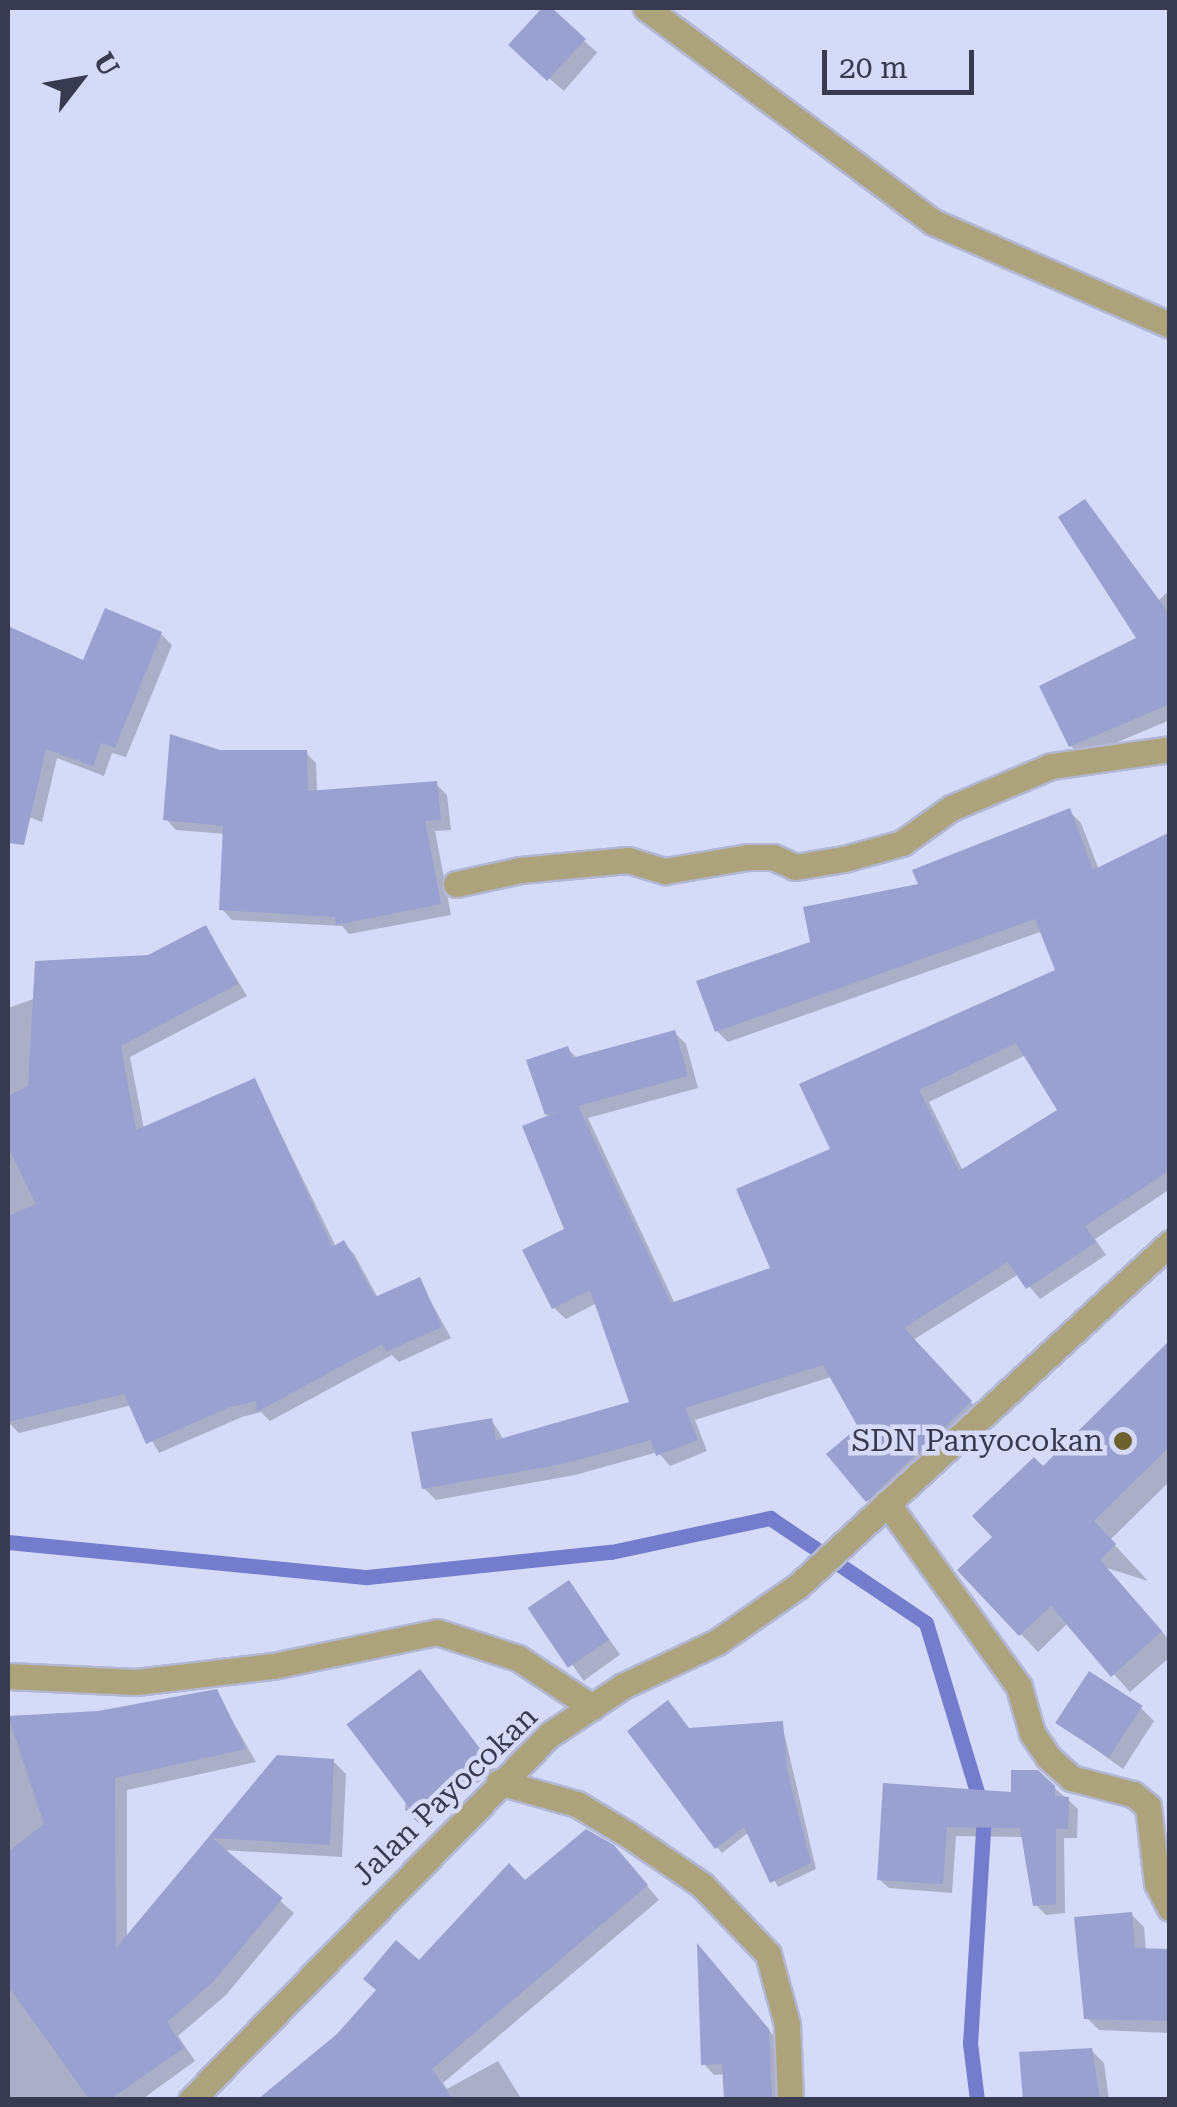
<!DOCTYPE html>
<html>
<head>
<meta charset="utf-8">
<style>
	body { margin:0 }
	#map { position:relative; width:1177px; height:2107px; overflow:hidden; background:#d5daf8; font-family:"Roboto Serif",serif }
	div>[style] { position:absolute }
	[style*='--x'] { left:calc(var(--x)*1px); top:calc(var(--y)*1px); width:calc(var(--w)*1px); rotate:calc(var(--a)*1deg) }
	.shadow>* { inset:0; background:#0003; transform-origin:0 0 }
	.stream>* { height:15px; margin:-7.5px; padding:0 7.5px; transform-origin:7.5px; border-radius:7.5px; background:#737ccd }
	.building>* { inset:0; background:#9aa1d0; transform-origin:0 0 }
	.roads { filter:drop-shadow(2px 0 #b2b7d3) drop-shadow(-2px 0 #b2b7d3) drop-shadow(0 2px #b2b7d3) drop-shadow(0 -2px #b2b7d3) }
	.minor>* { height:25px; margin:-12.5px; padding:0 12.5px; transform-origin:12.5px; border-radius:12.5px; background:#aca37c }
	.dots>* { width:28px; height:28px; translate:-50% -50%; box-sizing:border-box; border:5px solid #d5daf8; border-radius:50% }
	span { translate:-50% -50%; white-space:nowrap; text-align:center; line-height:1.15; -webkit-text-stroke:9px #d5daf8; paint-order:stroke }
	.poi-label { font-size:30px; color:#383b4f }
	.right { translate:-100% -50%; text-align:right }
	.street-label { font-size:30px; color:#383b4f }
	.frame { position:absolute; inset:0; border:10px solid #383b4f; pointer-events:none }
	.north { position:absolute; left:30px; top:30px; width:100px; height:100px; -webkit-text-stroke:8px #d5daf8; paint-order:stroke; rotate:59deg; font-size:28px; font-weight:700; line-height:40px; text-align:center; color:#383b4f }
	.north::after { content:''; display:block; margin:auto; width:35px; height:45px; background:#383b4f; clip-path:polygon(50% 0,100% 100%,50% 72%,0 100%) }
	.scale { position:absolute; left:822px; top:50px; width:152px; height:45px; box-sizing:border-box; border:5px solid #383b4f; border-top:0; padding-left:12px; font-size:30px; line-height:35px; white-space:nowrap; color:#383b4f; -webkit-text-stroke:8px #d5daf8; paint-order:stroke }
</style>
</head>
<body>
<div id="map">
	<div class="shadow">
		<i style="left:546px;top:8px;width:68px;height:51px;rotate:41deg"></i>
		<i style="clip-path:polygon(1085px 502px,1159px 600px,1170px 590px,1170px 720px,1082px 757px,1071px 746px,1140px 639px)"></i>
		<i style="clip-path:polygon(17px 633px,85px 663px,161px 634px,172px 645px,126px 757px,112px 753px,104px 776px,57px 758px,42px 822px,8px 809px,8px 653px)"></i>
		<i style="clip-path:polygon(219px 753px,306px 753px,316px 763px,317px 793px,436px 784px,447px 795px,451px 830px,435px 831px,451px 915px,349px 934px,342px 926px,232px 920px,222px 909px,226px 834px,176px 830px,166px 819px)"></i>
		<i style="clip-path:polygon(evenodd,1069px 811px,1081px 823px,1099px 870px,1170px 835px,1170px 1189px,1095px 1239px,1106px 1255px,1040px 1299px,1019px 1274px,913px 1340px,982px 1414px,879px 1511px,867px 1500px,861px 1427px,831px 1377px,695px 1420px,707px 1451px,670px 1466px,658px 1452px,575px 1475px,436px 1500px,424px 1488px,492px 1421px,504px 1440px,632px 1404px,597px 1303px,566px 1319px,554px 1308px,568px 1230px,547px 1114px,568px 1049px,578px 1059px,674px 1032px,686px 1044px,698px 1088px,588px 1118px,675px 1304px,774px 1270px,833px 1150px,1059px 972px,1043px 931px,728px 1042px,717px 1031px,813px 943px,1069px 811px,1026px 1055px,1060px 1111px,963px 1171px,929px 1102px,1026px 1055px)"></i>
		<i style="clip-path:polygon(206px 928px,247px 996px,130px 1057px,144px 1129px,255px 1081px,336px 1247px,344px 1243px,354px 1254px,378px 1298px,419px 1280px,451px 1338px,399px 1362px,392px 1355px,270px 1421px,261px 1412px,242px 1417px,159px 1453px,132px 1405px,19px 1433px,8px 1422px,8px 1008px,149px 958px)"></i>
		<i style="clip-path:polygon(1170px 1344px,1170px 1481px,1110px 1540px,1148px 1581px,1107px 1568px,1170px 1641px,1170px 1657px,1130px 1692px,1068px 1623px,1038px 1652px,1021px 1634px,995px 1537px,1043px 1469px)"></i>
		<i style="left:569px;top:1584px;width:87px;height:45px;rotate:54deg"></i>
		<i style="clip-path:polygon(420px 1672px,496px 1770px,418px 1823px,405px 1810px)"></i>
		<i style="clip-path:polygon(216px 1692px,256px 1762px,127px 1790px,127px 1937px,278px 1757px,333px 1761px,346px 1774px,342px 1857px,222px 1850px,294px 1913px,226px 1995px,178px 2036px,195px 2061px,141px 2100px,8px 2100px,8px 1718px,99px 1713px)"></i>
		<i style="clip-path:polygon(1141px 1708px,1154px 1721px,1123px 1769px,1059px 1723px)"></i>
		<i style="clip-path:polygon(782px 1724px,816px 1869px,778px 1887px,749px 1832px,722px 1853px,717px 1847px,689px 1730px)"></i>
		<i style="clip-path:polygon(1037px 1772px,1078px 1809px,1077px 1838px,1064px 1838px,1065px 1913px,1046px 1915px,1036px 1905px,1024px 1837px,956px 1836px,952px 1893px,889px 1888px,879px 1879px,886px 1786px,1014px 1795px)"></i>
		<i style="clip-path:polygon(626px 1861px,659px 1900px,443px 2083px,447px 2089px,498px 2061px,522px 2100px,273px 2100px,419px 1964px,526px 1883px)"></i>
		<i style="clip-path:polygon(1131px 1914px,1144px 1927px,1146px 1951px,1170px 1952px,1170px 2033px,1099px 2030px,1086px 2017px)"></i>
		<i style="clip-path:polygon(707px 1957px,779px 2042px,786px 2100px,727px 2100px,725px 2074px,714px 2075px,704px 2064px)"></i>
		<i style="clip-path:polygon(1091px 2050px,1104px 2063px,1109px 2100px,1025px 2100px)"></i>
	</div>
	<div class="stream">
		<i style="--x:8;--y:1542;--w:361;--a:5.6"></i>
		<i style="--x:367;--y:1577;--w:245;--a:-5.9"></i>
		<i style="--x:611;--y:1552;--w:163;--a:-12.1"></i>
		<i style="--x:770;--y:1518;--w:188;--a:33.9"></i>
		<i style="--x:926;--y:1623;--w:201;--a:73.2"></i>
		<i style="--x:984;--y:1815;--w:228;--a:93.5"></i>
		<i style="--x:970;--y:2043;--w:57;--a:83"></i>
	</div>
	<div class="building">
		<i style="clip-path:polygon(542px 8px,552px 8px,586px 39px,547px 81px,508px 45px)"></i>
		<i style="clip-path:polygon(1085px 499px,1170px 615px,1170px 704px,1069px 747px,1039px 686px,1136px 638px,1058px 517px)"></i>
		<i style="clip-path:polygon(105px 608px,162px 632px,115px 748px,101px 743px,93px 766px,46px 749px,24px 845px,8px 843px,8px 626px,83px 660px)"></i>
		<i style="clip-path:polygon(170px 734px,220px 750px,307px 750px,308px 791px,437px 781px,441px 820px,425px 821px,441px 904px,336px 925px,335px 917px,219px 910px,223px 826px,163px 820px)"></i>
		<i style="clip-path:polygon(evenodd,1070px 808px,1093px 870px,1170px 832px,1169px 1171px,1085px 1226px,1096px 1242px,1026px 1289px,1008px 1262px,904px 1328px,972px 1401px,866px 1502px,826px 1454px,858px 1427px,823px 1365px,685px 1408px,698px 1440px,656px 1456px,651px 1440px,563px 1464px,422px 1489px,411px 1432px,492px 1418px,496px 1440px,629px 1402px,590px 1290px,552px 1309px,522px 1250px,564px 1229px,522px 1126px,559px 1111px,545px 1115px,526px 1060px,568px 1046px,572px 1058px,675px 1030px,688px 1076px,578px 1106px,671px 1303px,770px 1268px,736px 1189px,830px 1149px,799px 1084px,1055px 970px,1035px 919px,715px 1032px,696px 981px,810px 942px,803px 907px,918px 884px,912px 870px,1070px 808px,1016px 1043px,1057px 1110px,959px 1171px,919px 1090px,1016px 1043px)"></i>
		<i style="clip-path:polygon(206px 925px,238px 984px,121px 1046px,136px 1130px,255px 1078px,332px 1247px,344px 1240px,375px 1297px,420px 1277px,442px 1327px,386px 1352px,382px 1344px,257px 1412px,256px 1401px,230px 1407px,146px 1444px,124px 1394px,8px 1422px,8px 1216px,36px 1204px,8px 1147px,8px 1096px,28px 1086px,35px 961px,148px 955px)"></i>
		<i style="clip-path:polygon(1170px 1340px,1170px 1446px,1094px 1521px,1116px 1544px,1100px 1560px,1162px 1631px,1111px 1677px,1051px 1606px,1019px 1636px,957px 1570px,992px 1537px,972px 1516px,1034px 1457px,1043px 1466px)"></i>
		<i style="left:569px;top:1580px;width:72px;height:50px;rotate:56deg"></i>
		<i style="left:420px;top:1669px;width:109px;height:92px;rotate:53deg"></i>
		<i style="left:1089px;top:1671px;width:64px;height:62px;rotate:33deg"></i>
		<i style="clip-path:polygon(217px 1689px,246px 1749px,115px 1778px,116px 1948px,277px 1755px,334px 1759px,330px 1845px,212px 1838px,283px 1898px,213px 1982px,167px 2022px,184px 2048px,109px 2100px,90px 2100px,8px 1986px,8px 1852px,44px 1824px,8px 1716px,98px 1711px)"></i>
		<i style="clip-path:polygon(668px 1700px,689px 1728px,783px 1721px,787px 1770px,811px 1863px,770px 1883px,744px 1827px,715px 1849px,627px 1731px)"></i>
		<i style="clip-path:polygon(1011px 1770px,1038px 1770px,1055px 1786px,1055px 1796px,1069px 1797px,1068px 1829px,1056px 1829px,1056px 1904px,1033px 1906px,1020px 1828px,947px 1827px,943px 1884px,877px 1880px,883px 1783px,1011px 1792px)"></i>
		<i style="clip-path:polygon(586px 1829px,614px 1845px,648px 1885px,432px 2069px,453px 2100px,257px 2100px,337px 2034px,376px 1990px,363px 1979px,396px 1940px,419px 1960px,509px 1863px,525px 1880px)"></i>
		<i style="clip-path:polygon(1132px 1912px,1135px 1948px,1170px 1949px,1170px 2021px,1084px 2019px,1074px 1917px)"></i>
		<i style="clip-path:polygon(697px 1943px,769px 2029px,772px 2100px,724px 2100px,722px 2064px,701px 2065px)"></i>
		<i style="clip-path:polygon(1092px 2048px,1100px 2100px,1023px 2100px,1019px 2052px)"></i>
	</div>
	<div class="roads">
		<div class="minor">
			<i style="--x:646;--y:8;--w:358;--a:36.7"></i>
			<i style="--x:933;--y:222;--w:258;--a:23.5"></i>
			<i style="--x:456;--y:884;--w:66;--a:-12.3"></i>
			<i style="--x:520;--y:870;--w:108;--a:-5.3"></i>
			<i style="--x:628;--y:860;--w:39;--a:17"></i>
			<i style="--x:665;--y:871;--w:84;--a:-9.6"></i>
			<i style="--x:748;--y:857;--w:25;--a:0"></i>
			<i style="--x:773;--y:857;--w:24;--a:24"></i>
			<i style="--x:795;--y:867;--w:50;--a:-9.3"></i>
			<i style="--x:844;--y:859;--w:60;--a:-15.4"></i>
			<i style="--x:902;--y:843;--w:60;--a:-35.5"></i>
			<i style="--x:951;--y:808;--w:108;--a:-22.8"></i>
			<i style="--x:1051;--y:766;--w:120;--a:-8.1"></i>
			<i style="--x:887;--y:1503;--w:226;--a:54.3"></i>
			<i style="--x:1019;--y:1687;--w:48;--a:74.2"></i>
			<i style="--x:1032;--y:1733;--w:29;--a:56"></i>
			<i style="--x:1048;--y:1757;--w:31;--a:42"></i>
			<i style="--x:1071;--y:1778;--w:64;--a:14.5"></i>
			<i style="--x:1133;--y:1794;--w:19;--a:39"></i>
			<i style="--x:1148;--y:1806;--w:78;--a:83.3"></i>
			<i style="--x:1157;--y:1883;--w:28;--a:63"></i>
			<i style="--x:8;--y:1676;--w:128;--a:2.7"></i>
			<i style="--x:136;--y:1682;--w:138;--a:-6.7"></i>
			<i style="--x:273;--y:1666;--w:167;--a:-11.7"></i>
			<i style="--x:437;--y:1632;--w:85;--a:17.8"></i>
			<i style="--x:518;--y:1658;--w:89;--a:33.5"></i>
			<i style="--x:499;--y:1782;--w:81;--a:15.8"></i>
			<i style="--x:577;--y:1804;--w:58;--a:31"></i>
			<i style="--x:627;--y:1834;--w:91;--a:34.2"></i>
			<i style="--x:702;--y:1885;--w:95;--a:46.3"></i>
			<i style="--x:768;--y:1954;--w:73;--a:74.8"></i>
			<i style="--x:787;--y:2024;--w:76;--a:87.7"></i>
			<i style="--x:191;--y:2100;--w:511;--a:-45.55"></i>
			<i style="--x:549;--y:1735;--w:89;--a:-33.5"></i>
			<i style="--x:623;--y:1686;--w:104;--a:-25.1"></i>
			<i style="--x:717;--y:1642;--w:98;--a:-34.7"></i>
			<i style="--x:798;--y:1586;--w:506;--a:-42.68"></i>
		</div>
	</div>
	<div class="dots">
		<i style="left:1123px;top:1441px;background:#6d622f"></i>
	</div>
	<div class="poi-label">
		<span class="right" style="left:1103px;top:1441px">SDN Panyocokan</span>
	</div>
	<div class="street-label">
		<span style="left:445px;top:1796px;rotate:-44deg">Jalan Payocokan</span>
	</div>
	<div class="frame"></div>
	<div class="north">U</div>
	<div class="scale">20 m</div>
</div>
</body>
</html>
